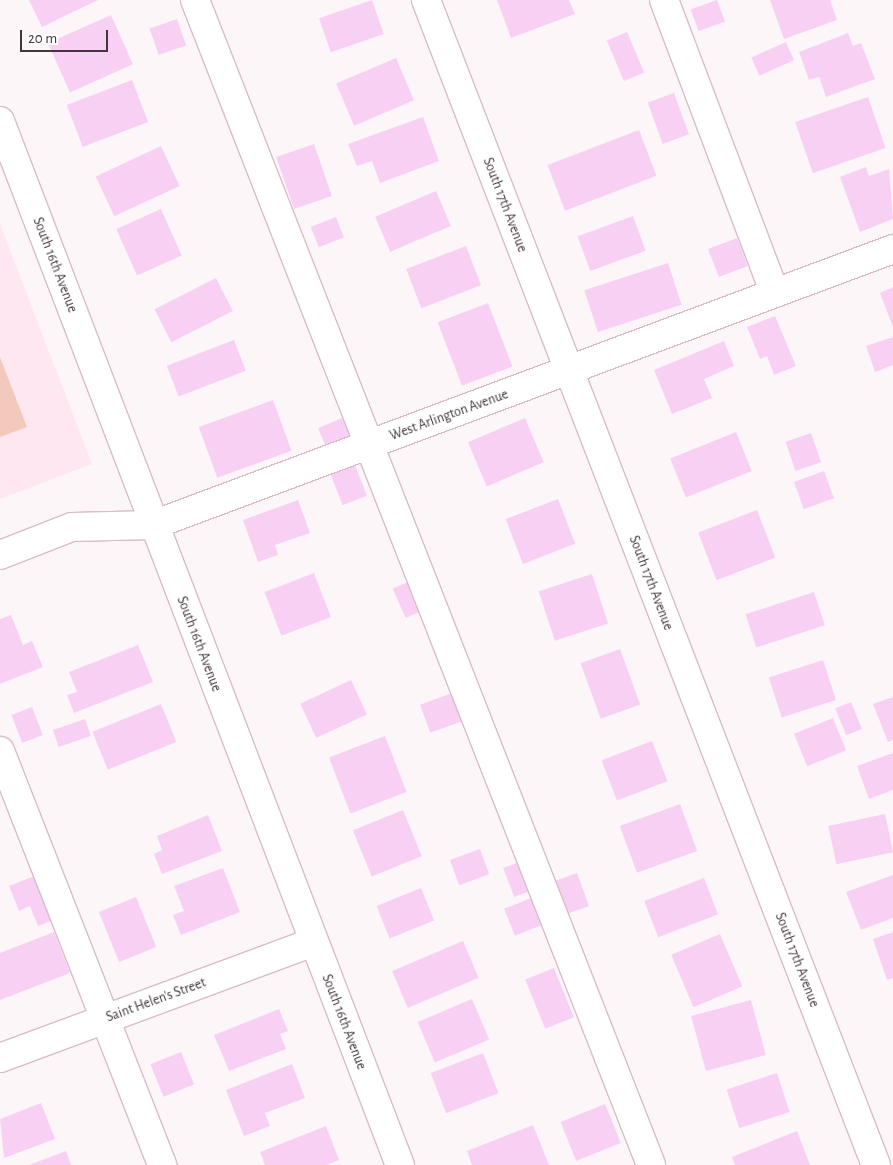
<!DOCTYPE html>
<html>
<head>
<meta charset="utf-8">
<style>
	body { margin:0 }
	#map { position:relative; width:893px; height:1165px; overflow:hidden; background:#fcf6f8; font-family:"Alegreya Sans",sans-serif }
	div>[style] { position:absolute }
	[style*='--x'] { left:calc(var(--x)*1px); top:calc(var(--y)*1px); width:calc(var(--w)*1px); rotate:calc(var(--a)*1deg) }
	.built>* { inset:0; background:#fee7f0 }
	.green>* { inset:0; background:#f4c9bd }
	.building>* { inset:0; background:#f8d0f4; transform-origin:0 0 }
	.roads { filter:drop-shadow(1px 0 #d9bcc8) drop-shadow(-1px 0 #d9bcc8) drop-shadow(0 1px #d9bcc8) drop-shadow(0 -1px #d9bcc8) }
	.minor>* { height:28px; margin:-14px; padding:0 14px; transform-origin:14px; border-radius:14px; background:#fff }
	.major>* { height:28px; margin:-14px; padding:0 14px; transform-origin:14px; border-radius:14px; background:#fff }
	span { translate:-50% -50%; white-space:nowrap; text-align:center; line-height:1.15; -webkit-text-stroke:5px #fff; paint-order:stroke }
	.street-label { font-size:14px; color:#42363b }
	.scale { position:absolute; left:20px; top:30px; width:88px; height:22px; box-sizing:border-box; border:2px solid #42363b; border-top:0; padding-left:6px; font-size:15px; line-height:18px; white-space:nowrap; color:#42363b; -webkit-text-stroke:4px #fff; paint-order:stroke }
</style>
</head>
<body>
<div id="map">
	<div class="built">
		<i style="clip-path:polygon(0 224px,92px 464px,0 499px)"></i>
	</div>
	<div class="green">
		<i style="clip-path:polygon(0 357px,27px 427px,0 437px)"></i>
	</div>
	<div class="building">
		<i style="clip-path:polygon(29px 0,98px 0,42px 27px)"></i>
		<i style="left:372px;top:0;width:36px;height:56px;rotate:71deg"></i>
		<i style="clip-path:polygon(497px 0,569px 0,575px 14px,511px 38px)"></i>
		<i style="left:717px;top:0;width:23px;height:28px;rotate:70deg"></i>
		<i style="clip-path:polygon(770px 0,830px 0,837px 20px,784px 39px)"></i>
		<i style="left:111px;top:15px;width:54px;height:69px;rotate:66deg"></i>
		<i style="left:177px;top:19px;width:28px;height:29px;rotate:71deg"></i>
		<i style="left:627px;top:32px;width:44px;height:22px;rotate:67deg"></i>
		<i style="clip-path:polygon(848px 33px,853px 46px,861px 43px,875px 79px,826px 97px,819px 77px,809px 80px,799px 52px)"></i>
		<i style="left:786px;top:42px;width:20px;height:38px;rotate:66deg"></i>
		<i style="left:396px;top:58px;width:46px;height:65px;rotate:67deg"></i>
		<i style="left:132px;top:80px;width:45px;height:70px;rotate:69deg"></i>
		<i style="left:674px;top:93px;width:44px;height:28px;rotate:70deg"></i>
		<i style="left:868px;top:97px;width:54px;height:77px;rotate:71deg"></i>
		<i style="clip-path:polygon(423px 117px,439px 161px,380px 183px,372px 161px,357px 166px,348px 144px)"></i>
		<i style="left:639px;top:130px;width:49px;height:98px;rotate:69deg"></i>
		<i style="left:314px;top:144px;width:55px;height:40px;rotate:71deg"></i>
		<i style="left:161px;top:146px;width:44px;height:72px;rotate:65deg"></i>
		<i style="clip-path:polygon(866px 167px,869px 176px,889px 169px,893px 219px,860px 232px,840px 177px)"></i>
		<i style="left:436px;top:191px;width:38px;height:66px;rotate:67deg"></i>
		<i style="left:161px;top:209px;width:51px;height:49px;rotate:66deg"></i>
		<i style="left:633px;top:216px;width:37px;height:59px;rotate:70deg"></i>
		<i style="left:336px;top:217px;width:22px;height:27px;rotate:69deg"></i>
		<i style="left:737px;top:238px;width:30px;height:31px;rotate:69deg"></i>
		<i style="left:466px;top:246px;width:42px;height:64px;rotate:69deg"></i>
		<i style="left:668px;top:263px;width:44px;height:88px;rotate:72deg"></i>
		<i style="left:216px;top:278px;width:37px;height:69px;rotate:63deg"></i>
		<i style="clip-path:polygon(893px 287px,893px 327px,880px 293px)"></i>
		<i style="left:488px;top:303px;width:68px;height:54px;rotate:69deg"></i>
		<i style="clip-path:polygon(775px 316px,796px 366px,774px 375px,767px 356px,760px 359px,747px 327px)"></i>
		<i style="clip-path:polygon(893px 337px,893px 365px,875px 372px,866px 346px)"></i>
		<i style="left:234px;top:340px;width:33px;height:72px;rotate:69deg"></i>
		<i style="clip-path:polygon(724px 341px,734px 366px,704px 379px,712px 398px,672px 414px,654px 370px)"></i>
		<i style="left:273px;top:400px;width:54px;height:79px;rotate:70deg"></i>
		<i style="left:342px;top:418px;width:21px;height:26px;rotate:67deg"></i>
		<i style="left:525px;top:418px;width:48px;height:62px;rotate:67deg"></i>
		<i style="left:736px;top:432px;width:42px;height:71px;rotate:68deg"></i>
		<i style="left:811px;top:433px;width:31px;height:27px;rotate:71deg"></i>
		<i style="left:355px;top:465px;width:33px;height:26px;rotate:69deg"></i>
		<i style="left:824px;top:471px;width:29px;height:32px;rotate:70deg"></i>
		<i style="left:558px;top:499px;width:48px;height:56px;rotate:69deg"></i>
		<i style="clip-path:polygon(298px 500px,310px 533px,275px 545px,278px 555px,258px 562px,243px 520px)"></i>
		<i style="left:757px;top:510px;width:51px;height:63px;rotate:69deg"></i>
		<i style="left:314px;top:573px;width:47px;height:53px;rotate:69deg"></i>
		<i style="left:592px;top:574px;width:52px;height:56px;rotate:72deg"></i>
		<i style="left:410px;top:581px;width:32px;height:19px;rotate:66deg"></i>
		<i style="left:814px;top:592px;width:35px;height:72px;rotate:72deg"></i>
		<i style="clip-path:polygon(11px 615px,23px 645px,32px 641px,43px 667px,0 684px,0 619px)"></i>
		<i style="clip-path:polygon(138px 645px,153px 682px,74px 713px,67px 695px,77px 692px,69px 672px)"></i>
		<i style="left:620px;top:649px;width:59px;height:42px;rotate:70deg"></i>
		<i style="left:823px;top:660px;width:42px;height:57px;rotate:72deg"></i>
		<i style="left:351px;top:680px;width:38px;height:56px;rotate:65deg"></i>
		<i style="left:452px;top:693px;width:30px;height:34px;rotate:70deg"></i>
		<i style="clip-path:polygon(893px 697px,893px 740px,888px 742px,873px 704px)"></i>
		<i style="left:851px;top:702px;width:29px;height:17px;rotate:68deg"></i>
		<i style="left:161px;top:704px;width:41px;height:74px;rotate:68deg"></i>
		<i style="left:32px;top:707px;width:30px;height:22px;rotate:69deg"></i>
		<i style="left:833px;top:718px;width:35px;height:42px;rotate:68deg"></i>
		<i style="left:85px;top:719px;width:18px;height:34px;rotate:71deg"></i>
		<i style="left:385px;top:736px;width:60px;height:60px;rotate:69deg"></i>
		<i style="left:652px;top:741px;width:43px;height:54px;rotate:69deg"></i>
		<i style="clip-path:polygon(893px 753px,893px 790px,869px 799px,857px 766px)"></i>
		<i style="left:680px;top:804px;width:50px;height:64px;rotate:70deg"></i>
		<i style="left:403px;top:810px;width:50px;height:54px;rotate:68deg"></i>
		<i style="left:885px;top:814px;width:39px;height:58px;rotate:78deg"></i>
		<i style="clip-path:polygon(208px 815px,222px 851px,162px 874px,154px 854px,162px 850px,157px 836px)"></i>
		<i style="left:480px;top:849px;width:27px;height:32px;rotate:70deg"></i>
		<i style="left:519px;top:862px;width:31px;height:17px;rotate:69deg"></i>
		<i style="clip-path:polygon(223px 868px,240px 912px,181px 935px,173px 915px,184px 911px,174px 886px)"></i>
		<i style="clip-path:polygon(42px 873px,59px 918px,38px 926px,30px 906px,19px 911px,9px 886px)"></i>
		<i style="left:577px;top:873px;width:35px;height:23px;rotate:70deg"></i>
		<i style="clip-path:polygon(893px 875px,893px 918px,861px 930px,846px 892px)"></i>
		<i style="left:704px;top:878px;width:39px;height:64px;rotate:69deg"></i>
		<i style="left:421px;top:888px;width:35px;height:48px;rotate:68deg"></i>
		<i style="left:136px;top:897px;width:54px;height:40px;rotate:68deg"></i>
		<i style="left:531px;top:898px;width:29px;height:29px;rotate:68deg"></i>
		<i style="clip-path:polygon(54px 932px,70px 973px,0 1000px,0 953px)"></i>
		<i style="clip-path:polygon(893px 932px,893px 978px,887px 980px,873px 939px)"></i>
		<i style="left:720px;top:934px;width:57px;height:53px;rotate:67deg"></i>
		<i style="left:463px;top:941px;width:40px;height:77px;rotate:67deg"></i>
		<i style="left:554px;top:968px;width:53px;height:31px;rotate:68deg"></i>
		<i style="left:472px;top:999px;width:44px;height:59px;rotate:67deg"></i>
		<i style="left:751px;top:1000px;width:57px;height:62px;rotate:75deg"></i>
		<i style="clip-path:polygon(279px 1009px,288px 1031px,280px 1034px,286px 1049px,229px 1071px,214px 1035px)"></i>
		<i style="left:181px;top:1052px;width:35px;height:33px;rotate:68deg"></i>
		<i style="left:483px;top:1053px;width:43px;height:56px;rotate:69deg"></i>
		<i style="clip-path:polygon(292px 1064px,305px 1098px,265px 1113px,270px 1126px,244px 1136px,226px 1090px)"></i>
		<i style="left:777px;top:1073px;width:41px;height:53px;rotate:72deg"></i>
		<i style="clip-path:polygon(41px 1103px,55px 1139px,4px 1158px,0 1119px)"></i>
		<i style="left:605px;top:1104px;width:42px;height:48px;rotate:68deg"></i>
		<i style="clip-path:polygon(533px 1125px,549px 1165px,472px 1165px,467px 1151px)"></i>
		<i style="clip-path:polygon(326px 1126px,339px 1160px,327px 1165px,265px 1165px,260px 1152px)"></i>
		<i style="clip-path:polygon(797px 1131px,810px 1165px,735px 1165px,732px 1157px)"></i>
		<i style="clip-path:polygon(66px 1151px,71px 1165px,29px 1165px)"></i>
	</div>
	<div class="roads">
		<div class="minor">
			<i style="--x:195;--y:0;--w:1251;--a:68.62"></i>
			<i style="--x:426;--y:0;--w:1249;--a:68.88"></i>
			<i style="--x:664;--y:0;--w:313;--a:69.3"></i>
			<i style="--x:0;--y:555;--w:77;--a:-21.3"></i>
			<i style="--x:72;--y:527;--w:81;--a:-1.4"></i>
			<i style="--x:153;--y:525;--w:790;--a:-20.45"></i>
			<i style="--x:0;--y:751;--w:445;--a:68.6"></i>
			<i style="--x:0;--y:1058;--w:334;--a:-20.3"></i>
		</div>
		<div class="major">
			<i style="--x:0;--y:121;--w:1118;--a:69.04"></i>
		</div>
	</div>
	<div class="street-label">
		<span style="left:505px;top:205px;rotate:69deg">South 17th Avenue</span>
		<span style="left:55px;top:265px;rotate:69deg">South 16th Avenue</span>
		<span style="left:449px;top:415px;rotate:-20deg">West Arlington Avenue</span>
		<span style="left:651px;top:583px;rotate:69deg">South 17th Avenue</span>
		<span style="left:199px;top:644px;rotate:69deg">South 16th Avenue</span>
		<span style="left:797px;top:960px;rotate:69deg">South 17th Avenue</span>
		<span style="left:156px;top:1000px;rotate:-20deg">Saint Helen's Street</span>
		<span style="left:344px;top:1022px;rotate:69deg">South 16th Avenue</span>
	</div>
	<div class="scale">20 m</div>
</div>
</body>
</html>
